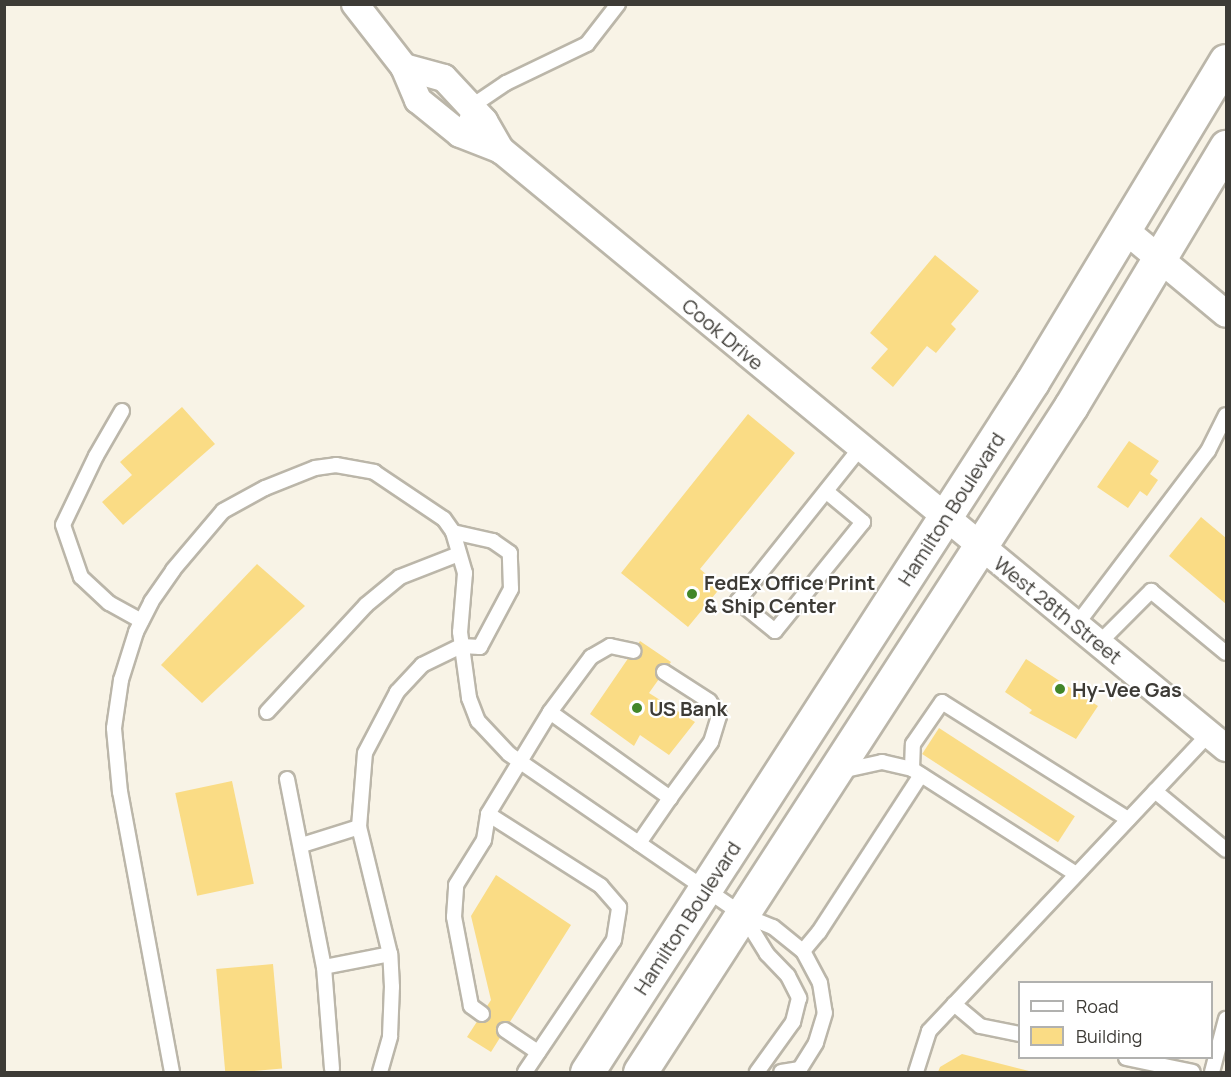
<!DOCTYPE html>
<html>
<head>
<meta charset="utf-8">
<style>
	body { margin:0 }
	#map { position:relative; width:1231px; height:1077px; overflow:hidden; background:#f8f3e6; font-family:Manrope,sans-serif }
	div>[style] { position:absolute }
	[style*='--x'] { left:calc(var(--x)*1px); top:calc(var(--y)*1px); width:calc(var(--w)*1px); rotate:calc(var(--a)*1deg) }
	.building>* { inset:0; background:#fadc85; transform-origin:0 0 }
	.roads { filter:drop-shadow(2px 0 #bbb6a9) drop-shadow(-2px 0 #bbb6a9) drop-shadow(0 2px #bbb6a9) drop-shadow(0 -2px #bbb6a9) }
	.service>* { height:14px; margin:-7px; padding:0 7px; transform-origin:7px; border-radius:7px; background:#fff }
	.minor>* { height:26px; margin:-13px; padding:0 13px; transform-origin:13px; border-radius:13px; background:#fff }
	.primary>* { height:33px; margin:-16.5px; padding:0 16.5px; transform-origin:16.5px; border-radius:16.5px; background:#fff }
	.dots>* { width:16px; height:16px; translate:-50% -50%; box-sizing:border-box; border:3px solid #fff; border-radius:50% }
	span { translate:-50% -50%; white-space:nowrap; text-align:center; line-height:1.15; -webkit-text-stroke:4.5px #fff; paint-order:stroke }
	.street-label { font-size:20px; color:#3d3b36 }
	.poi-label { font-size:20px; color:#3d3b36; font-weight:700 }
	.left { translate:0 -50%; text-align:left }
	.frame { position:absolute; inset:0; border:6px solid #3d3b36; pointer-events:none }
	.legend { position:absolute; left:1018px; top:981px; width:195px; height:78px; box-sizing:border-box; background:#fff; border:2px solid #b1b1af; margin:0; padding:8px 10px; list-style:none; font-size:18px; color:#3d3b36 }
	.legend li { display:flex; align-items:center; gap:12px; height:30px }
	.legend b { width:30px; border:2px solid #b1b1af }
</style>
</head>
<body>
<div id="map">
	<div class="building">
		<i style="clip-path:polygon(935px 255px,979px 291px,951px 324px,956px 329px,936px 353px,927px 346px,893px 387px,871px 368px,888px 349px,870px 333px)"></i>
		<i style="clip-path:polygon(182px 407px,215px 444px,123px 525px,102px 502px,132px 475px,120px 462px)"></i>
		<i style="clip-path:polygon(748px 414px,795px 453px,700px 569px,721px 587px,688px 627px,621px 573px)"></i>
		<i style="clip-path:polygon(1129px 441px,1159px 461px,1150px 474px,1158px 480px,1147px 496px,1140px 491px,1128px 508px,1097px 487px)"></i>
		<i style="clip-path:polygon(1201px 517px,1226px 538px,1226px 604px,1169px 556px)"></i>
		<i style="clip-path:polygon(257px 564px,305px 606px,202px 703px,161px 665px)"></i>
		<i style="clip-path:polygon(640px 641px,671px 662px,649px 693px,695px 722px,669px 755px,640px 735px,634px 746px,590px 714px)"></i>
		<i style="clip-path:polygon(1026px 659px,1098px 706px,1076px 739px,1029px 713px,1032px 710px,1005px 692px)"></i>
		<i style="left:939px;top:728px;width:162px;height:31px;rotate:33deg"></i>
		<i style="left:232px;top:781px;width:105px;height:58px;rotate:78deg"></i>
		<i style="clip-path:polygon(496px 875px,571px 925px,491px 1052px,467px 1037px,491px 1000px,471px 916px)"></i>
		<i style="left:273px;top:964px;width:105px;height:57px;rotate:85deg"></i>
		<i style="clip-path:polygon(962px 1054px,1033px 1072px,938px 1072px,940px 1067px)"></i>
	</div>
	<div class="roads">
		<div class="service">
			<i style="--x:460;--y:134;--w:30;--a:-67"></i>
			<i style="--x:472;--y:106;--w:41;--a:-34.1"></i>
			<i style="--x:506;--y:83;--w:90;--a:-25.7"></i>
			<i style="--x:587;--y:44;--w:51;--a:-52.2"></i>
			<i style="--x:122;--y:411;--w:52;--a:120"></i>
			<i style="--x:96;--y:456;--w:76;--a:115.6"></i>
			<i style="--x:63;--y:525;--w:55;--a:70.9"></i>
			<i style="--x:81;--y:577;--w:38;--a:43"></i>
			<i style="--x:109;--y:603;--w:37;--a:29"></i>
			<i style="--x:827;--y:492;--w:47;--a:39.8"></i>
			<i style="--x:863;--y:522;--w:140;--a:128.9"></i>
			<i style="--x:775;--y:631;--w:48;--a:-141"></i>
			<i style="--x:738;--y:601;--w:197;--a:-51.4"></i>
			<i style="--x:1077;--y:624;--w:217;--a:-52.9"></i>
			<i style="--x:1208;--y:451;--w:40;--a:-63.4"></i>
			<i style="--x:1099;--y:643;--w:74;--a:-45"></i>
			<i style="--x:1151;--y:591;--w:97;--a:39.6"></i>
			<i style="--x:664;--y:672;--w:54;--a:32.8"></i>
			<i style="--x:709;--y:701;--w:18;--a:56"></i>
			<i style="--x:719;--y:716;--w:27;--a:107"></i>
			<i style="--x:711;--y:742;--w:69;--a:126.2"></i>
			<i style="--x:267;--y:712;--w:146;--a:-47.2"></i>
			<i style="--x:366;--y:605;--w:44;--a:-39.5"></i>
			<i style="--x:400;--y:577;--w:63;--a:-21.3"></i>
			<i style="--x:550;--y:712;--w:69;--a:-53.3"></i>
			<i style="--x:591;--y:657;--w:22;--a:-30"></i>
			<i style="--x:610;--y:646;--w:24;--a:12"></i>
			<i style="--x:841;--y:771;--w:42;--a:-12.4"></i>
			<i style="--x:882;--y:762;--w:31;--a:13"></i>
			<i style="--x:287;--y:779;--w:192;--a:78.9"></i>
			<i style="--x:324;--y:967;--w:102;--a:85.5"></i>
			<i style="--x:1155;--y:791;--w:92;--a:39.7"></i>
			<i style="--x:302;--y:845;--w:60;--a:-17.5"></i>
			<i style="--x:1076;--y:874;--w:195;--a:-147.4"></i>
			<i style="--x:912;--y:769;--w:25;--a:-88"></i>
			<i style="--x:913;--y:744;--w:51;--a:-55.4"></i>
			<i style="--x:942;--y:702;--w:220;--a:32.2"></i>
			<i style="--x:743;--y:915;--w:46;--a:58.4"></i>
			<i style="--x:767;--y:954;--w:30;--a:46"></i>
			<i style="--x:788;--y:976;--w:25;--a:63"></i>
			<i style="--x:799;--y:998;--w:25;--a:104"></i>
			<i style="--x:793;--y:1022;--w:62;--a:125.8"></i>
			<i style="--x:803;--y:951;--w:25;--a:-50"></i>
			<i style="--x:819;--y:932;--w:187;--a:-57"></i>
			<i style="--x:324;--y:967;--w:67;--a:-11.1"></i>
			<i style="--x:954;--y:1004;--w:34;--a:40"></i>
			<i style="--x:980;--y:1026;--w:41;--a:11.3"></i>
			<i style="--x:482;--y:1014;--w:14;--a:-144"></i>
			<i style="--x:471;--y:1006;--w:91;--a:-100.8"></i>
			<i style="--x:454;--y:917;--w:32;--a:-86"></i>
			<i style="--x:456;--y:885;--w:53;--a:-58.1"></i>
			<i style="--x:484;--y:840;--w:26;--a:-81"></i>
			<i style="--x:505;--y:1030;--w:40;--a:34"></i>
			<i style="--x:1126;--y:1058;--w:68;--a:11.8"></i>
			<i style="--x:172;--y:1072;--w:285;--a:-100.5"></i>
			<i style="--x:120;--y:792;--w:64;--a:-95.4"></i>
			<i style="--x:114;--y:728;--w:49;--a:-81.7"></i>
			<i style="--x:121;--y:680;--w:50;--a:-72.6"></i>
			<i style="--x:136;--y:632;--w:34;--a:-63"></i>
			<i style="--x:151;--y:602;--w:39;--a:-55"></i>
			<i style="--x:173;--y:570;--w:77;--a:-49.7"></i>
			<i style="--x:223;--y:511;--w:48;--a:-28.7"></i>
			<i style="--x:265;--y:488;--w:54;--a:-21.8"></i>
			<i style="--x:315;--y:468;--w:21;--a:-8"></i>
			<i style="--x:336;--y:465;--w:39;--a:10"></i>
			<i style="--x:374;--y:472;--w:84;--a:33.9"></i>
			<i style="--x:444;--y:519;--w:16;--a:55"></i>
			<i style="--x:453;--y:532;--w:43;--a:73.7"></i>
			<i style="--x:465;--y:573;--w:59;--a:94.8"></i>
			<i style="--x:460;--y:632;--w:67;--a:82.2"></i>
			<i style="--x:469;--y:698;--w:25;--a:69"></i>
			<i style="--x:478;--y:721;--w:45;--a:46.8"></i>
			<i style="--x:509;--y:754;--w:284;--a:34.5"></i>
			<i style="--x:743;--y:915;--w:32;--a:22"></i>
			<i style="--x:773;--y:927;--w:38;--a:39"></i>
			<i style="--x:803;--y:951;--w:36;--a:62"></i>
			<i style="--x:820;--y:983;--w:30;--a:81"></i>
			<i style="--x:825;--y:1013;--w:31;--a:107"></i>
			<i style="--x:816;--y:1043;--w:31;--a:122"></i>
			<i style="--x:800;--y:1069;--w:19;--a:171"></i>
			<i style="--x:380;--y:1072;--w:37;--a:-74"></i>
			<i style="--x:390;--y:1036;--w:49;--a:-87.7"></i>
			<i style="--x:392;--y:987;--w:33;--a:-93"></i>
			<i style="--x:390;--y:954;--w:131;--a:-103.7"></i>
			<i style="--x:359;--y:827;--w:74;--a:-85.4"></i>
			<i style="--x:365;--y:753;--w:69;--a:-62.3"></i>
			<i style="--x:397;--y:692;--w:37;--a:-47"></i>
			<i style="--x:422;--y:665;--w:43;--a:-26"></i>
			<i style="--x:461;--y:646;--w:19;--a:3"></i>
			<i style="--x:480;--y:647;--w:66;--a:-61.9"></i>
			<i style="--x:511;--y:589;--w:36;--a:-92"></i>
			<i style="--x:510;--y:553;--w:21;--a:-145"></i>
			<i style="--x:493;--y:541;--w:41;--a:-167.3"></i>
			<i style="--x:525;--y:1072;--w:159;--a:-56"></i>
			<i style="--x:614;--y:940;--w:33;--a:-81"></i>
			<i style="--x:619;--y:907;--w:28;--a:-131"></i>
			<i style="--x:601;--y:886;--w:134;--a:-147.5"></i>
			<i style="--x:488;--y:814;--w:119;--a:-58.7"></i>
			<i style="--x:550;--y:712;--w:148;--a:35.6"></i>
			<i style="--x:670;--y:798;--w:55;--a:124.6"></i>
			<i style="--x:916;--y:1072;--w:43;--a:-72.4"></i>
			<i style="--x:929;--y:1031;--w:408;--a:-46.7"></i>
			<i style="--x:1212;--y:1072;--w:55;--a:-75.2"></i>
		</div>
		<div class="minor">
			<i style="--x:355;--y:4;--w:80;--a:52.1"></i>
			<i style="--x:404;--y:67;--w:36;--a:67"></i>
			<i style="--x:418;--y:100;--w:54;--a:39"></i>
			<i style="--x:460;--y:134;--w:44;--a:21.3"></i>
			<i style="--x:501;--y:150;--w:940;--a:39.52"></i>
			<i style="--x:404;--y:67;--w:41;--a:15.4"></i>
			<i style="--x:444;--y:78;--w:59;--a:47.1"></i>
			<i style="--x:484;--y:121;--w:34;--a:60"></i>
			<i style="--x:1125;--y:230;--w:131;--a:39.7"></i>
		</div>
		<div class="primary">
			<i style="--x:587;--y:1072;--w:821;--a:-57.18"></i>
			<i style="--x:1032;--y:382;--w:375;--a:-58.9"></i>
			<i style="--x:640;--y:1072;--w:793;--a:-57.09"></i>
			<i style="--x:1071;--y:406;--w:302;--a:-59.1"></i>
		</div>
	</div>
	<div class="dots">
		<i style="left:692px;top:594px;background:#428629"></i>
		<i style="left:1060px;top:689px;background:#428629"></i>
		<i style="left:637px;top:708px;background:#428629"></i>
	</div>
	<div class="street-label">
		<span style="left:723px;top:334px;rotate:40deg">Cook Drive</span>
		<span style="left:951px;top:509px;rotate:-57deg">Hamilton Boulevard</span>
		<span style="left:1058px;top:610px;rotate:39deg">West 28th Street</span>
		<span style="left:687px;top:918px;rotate:-57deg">Hamilton Boulevard</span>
	</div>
	<div class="poi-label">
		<span class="left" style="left:704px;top:594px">FedEx Office Print<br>&amp; Ship Center</span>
		<span class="left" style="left:1072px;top:689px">Hy-Vee Gas</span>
		<span class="left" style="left:649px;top:708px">US Bank</span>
	</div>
	<div class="frame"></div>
	<ul class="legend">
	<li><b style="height:8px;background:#fff"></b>Road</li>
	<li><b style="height:16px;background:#fadc85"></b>Building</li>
	</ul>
</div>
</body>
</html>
